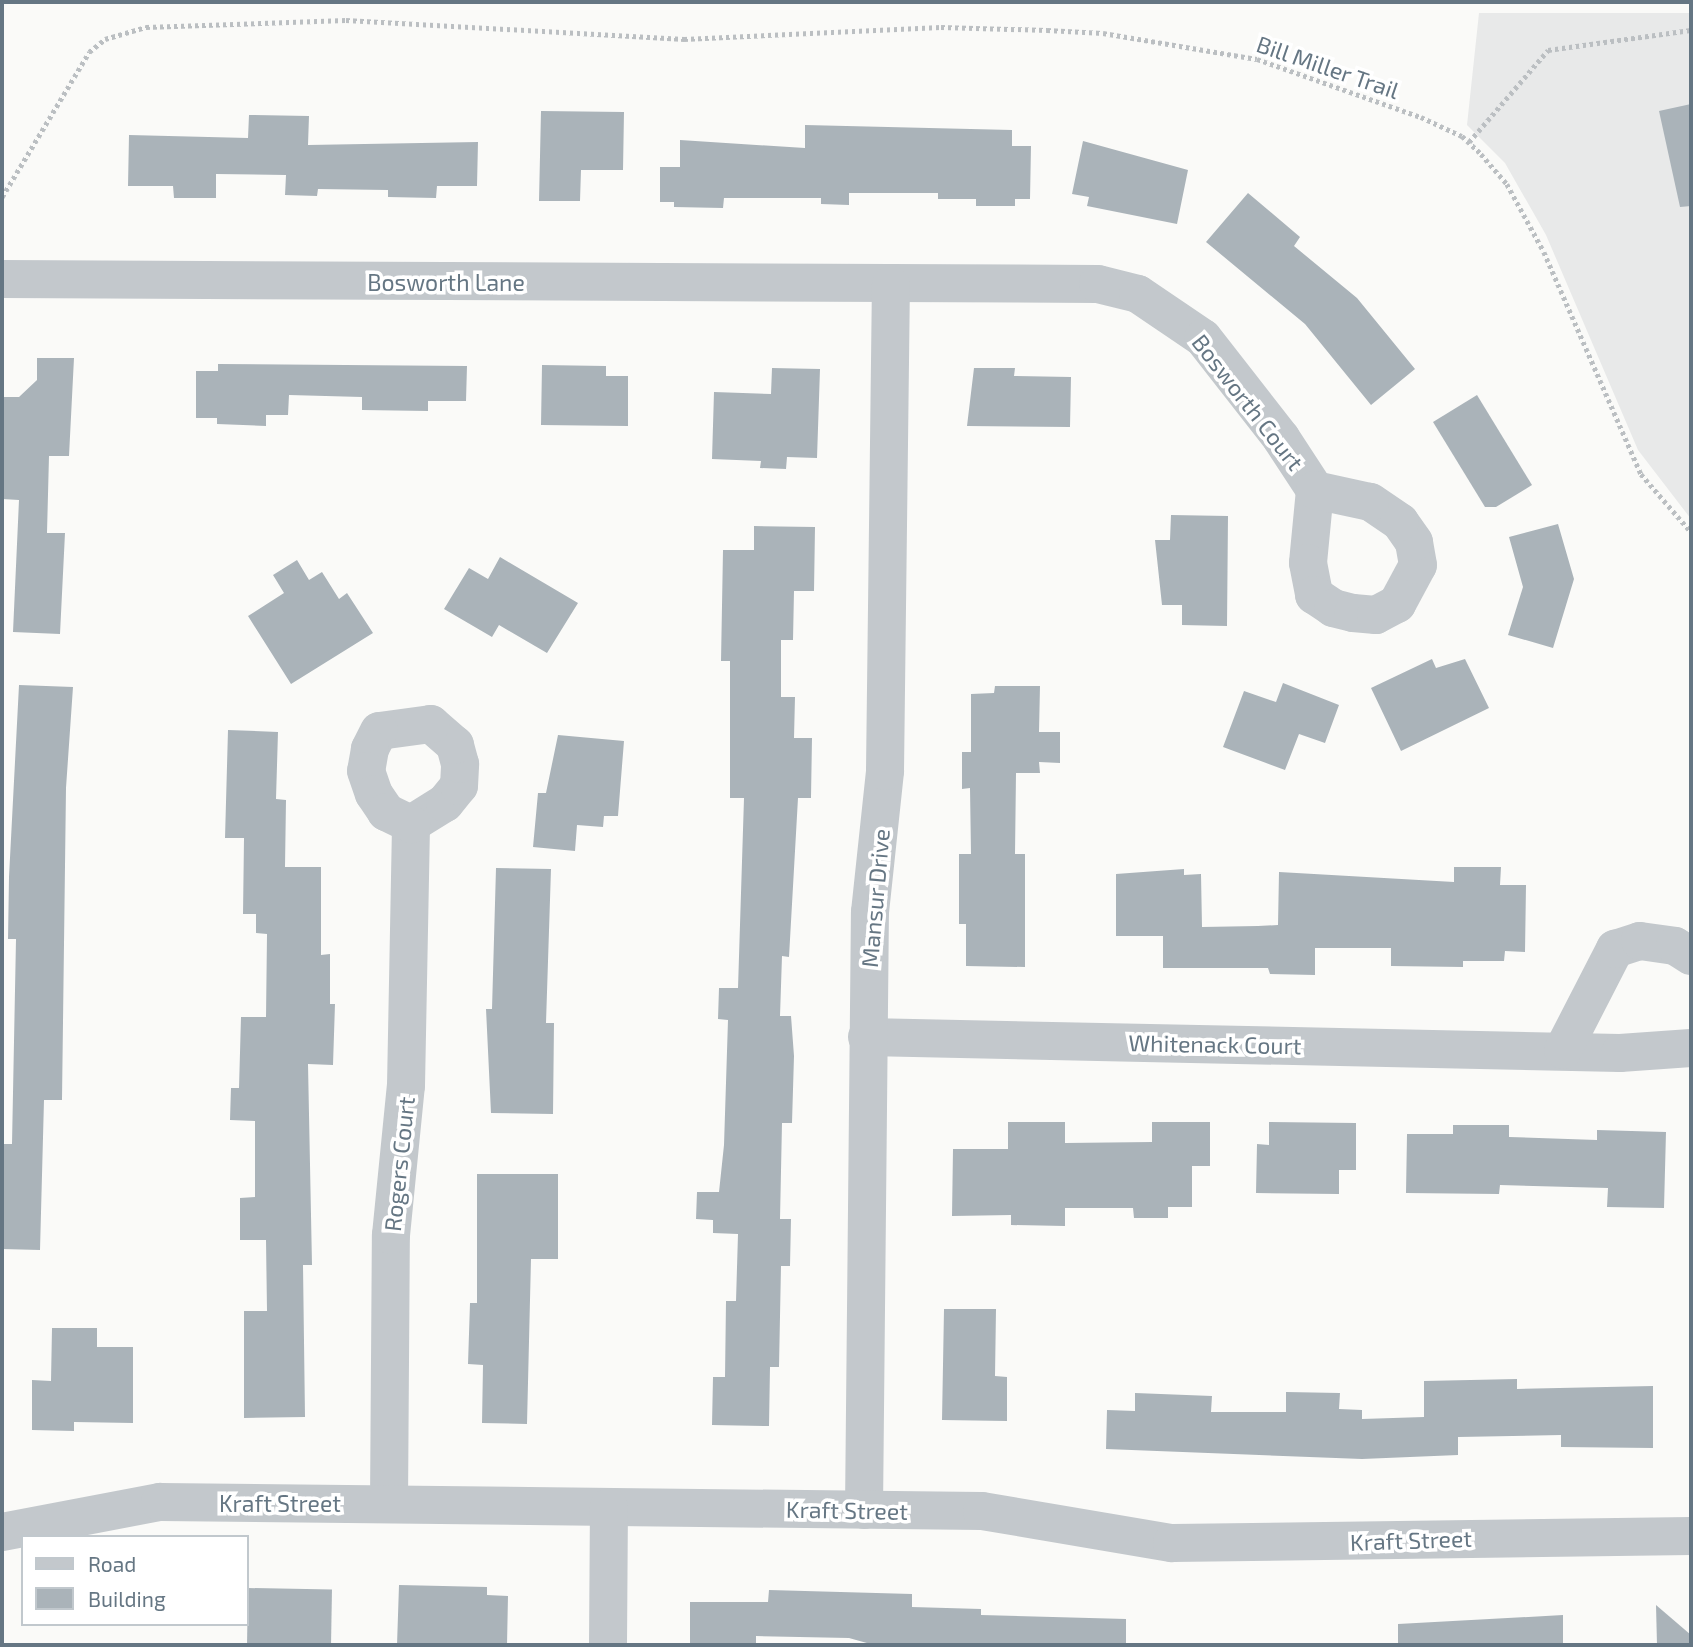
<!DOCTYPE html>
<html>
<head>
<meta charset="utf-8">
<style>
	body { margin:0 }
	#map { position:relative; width:1693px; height:1647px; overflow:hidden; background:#fafaf8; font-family:"Exo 2",sans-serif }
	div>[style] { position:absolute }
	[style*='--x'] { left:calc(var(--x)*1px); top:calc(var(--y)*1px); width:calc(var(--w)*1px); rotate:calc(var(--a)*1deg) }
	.built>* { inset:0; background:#e8e9e9 }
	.building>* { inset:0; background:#aab3b9; transform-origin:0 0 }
	.path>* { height:4.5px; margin-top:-2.25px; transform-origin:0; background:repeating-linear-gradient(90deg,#bbbfc2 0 3.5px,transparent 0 7px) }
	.street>* { height:38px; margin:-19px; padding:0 19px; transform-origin:19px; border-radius:19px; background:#c3c8cc }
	span { translate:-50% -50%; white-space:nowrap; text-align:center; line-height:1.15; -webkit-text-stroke:7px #fff; paint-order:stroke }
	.street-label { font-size:23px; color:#657683 }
	.frame { position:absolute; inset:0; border:4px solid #657683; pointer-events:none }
	.legend { position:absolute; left:21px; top:1535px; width:228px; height:91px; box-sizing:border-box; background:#fff; border:2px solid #c1c8cd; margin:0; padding:9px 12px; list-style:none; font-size:21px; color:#657683 }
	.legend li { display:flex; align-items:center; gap:14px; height:35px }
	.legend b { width:35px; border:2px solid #c1c8cd }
</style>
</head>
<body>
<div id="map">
	<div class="built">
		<i style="clip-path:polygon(1479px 13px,1691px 13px,1691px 519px,1638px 450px,1546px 235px,1505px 163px,1467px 125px)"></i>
	</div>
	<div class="building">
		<i style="clip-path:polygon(1691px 104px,1691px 206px,1680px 207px,1659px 111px)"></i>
		<i style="clip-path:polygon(541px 111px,624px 112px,623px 170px,581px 170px,580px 201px,539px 201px)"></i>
		<i style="clip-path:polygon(249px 115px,309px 116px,308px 145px,478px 142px,477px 186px,437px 186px,436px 198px,388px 197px,388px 190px,318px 189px,317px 196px,285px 195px,286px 175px,216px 174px,216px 198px,174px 198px,173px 186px,128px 186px,129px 135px,248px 138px)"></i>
		<i style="clip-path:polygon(805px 125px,1012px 130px,1012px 146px,1031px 146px,1030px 199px,1015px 199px,1015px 206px,976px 206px,976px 199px,938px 199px,938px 193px,849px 193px,849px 205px,821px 204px,821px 198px,724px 198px,723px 208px,674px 207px,674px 202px,660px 202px,660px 167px,680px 167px,680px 140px,805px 148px)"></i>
		<i style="clip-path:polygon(1083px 141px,1188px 170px,1177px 224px,1087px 206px,1089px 197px,1072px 194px)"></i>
		<i style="clip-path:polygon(1248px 193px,1300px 237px,1294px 246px,1357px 298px,1415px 369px,1371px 405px,1305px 324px,1206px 242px)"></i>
		<i style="clip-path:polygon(37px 358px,74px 358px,69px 456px,49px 456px,47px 533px,65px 533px,60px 634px,13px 632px,19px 500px,2px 499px,2px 397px,19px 397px,37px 380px)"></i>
		<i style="clip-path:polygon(218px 364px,467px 366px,466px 401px,428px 401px,428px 411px,362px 410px,362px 397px,289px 395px,288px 415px,266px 415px,266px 426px,217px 424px,217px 418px,196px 418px,196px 371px,218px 371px)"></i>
		<i style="clip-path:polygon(542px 365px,606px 366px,606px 376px,628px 376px,628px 426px,541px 425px)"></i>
		<i style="clip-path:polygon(772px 368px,820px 369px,817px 458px,787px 457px,786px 469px,760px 468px,761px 461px,712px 459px,714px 392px,771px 394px)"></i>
		<i style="clip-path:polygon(974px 368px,1015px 368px,1014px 376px,1071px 377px,1070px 427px,967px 426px)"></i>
		<i style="clip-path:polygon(1477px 395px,1532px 485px,1496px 507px,1485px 507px,1433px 422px)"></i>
		<i style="clip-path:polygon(1171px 515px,1228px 516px,1227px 626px,1182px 625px,1182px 605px,1162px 605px,1155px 540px,1170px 540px)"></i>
		<i style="clip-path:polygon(1558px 524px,1574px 579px,1553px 648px,1508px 635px,1523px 587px,1509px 537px)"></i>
		<i style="clip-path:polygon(754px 526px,815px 527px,814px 591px,794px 591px,793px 640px,781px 640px,781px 697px,795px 697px,794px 738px,812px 738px,811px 798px,798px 798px,789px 957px,782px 956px,780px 1016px,791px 1016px,794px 1056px,792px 1123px,782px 1123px,780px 1219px,791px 1219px,790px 1266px,781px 1266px,779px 1367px,770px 1367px,769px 1426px,712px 1425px,713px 1377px,725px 1377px,726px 1301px,736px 1301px,738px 1234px,713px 1233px,713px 1220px,696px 1219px,697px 1192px,719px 1192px,724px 1145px,728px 1020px,718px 1019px,719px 988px,738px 988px,744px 798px,730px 798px,730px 661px,721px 661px,723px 550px,754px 550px)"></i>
		<i style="clip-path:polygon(500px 557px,578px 603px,547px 653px,499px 625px,492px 637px,444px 609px,469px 568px,488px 579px)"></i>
		<i style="clip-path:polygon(297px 560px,309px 580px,322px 572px,339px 599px,347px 593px,373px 633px,291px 684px,248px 616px,284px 593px,273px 575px)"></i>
		<i style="clip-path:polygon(1432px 659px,1436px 668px,1465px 659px,1489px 708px,1401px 751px,1371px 688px)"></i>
		<i style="clip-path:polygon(1283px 683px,1339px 705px,1325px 743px,1299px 734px,1285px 770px,1223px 747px,1244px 691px,1276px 702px)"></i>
		<i style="clip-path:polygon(19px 685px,73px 687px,66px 788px,62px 1100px,44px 1100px,40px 1250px,2px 1249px,2px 1144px,12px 1144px,16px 939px,8px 939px,9px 877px)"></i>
		<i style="clip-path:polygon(995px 686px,1040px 686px,1039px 732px,1060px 732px,1060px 763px,1039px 762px,1040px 773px,1016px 773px,1015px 854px,1025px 854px,1025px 967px,966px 966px,966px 924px,959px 924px,959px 854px,971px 854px,970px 788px,962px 789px,962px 752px,971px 752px,971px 694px,994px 693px)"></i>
		<i style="clip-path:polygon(228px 730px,278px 732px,276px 799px,286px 800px,285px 867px,321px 867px,321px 955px,330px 954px,330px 1004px,335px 1004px,333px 1065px,308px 1064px,312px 1265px,303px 1265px,305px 1417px,244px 1418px,244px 1311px,267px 1311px,266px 1240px,240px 1240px,240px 1198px,255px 1197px,255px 1121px,230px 1120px,231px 1088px,239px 1088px,241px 1017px,266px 1017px,267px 934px,256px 933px,256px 914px,243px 914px,244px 838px,225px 838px)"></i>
		<i style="clip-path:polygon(558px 735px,624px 741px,618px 816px,604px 816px,603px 827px,577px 825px,575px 851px,533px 847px,538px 793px,546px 793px)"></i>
		<i style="clip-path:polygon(1454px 867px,1501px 867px,1500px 885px,1526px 885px,1525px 952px,1505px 951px,1504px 961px,1463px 961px,1463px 967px,1391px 966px,1391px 948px,1315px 948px,1315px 975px,1270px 974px,1268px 968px,1163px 968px,1163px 936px,1116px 936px,1116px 874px,1184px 869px,1184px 875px,1201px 874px,1202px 927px,1258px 926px,1278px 925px,1279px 872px,1454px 882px)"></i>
		<i style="clip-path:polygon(496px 868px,551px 869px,546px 1023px,554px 1023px,553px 1114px,491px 1113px,486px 1009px,492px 1009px)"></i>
		<i style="clip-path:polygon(1008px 1122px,1065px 1122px,1065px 1143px,1152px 1142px,1152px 1122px,1210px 1122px,1210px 1166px,1192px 1166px,1192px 1207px,1168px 1207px,1168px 1218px,1134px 1218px,1133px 1208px,1065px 1208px,1065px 1226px,1011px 1225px,1011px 1215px,952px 1216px,953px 1149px,1008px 1149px)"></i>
		<i style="clip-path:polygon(1269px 1122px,1356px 1123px,1356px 1170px,1339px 1170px,1339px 1194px,1256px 1193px,1257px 1144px,1269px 1145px)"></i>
		<i style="clip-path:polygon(1453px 1125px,1509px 1125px,1509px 1137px,1597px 1140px,1597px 1130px,1666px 1132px,1664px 1208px,1607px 1207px,1608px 1188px,1500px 1185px,1499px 1194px,1406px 1193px,1407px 1134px,1453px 1134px)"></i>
		<i style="clip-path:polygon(477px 1174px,558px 1174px,558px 1259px,531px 1259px,527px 1424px,482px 1423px,483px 1365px,468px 1364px,470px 1303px,477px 1303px)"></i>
		<i style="clip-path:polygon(944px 1309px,996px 1309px,995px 1376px,1007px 1377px,1007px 1421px,942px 1420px)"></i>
		<i style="clip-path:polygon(52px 1328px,97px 1328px,97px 1347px,133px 1347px,133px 1423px,74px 1422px,74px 1431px,32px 1430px,32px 1380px,51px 1381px)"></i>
		<i style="clip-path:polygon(1517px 1379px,1517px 1389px,1653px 1386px,1653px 1448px,1561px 1447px,1561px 1435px,1458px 1437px,1458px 1455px,1362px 1459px,1106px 1449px,1107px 1410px,1135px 1411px,1135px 1393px,1212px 1396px,1211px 1412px,1286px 1412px,1286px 1392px,1340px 1393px,1339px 1409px,1362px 1410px,1362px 1419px,1424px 1417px,1424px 1381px)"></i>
		<i style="clip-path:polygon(399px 1585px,487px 1587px,487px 1595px,508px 1596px,507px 1645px,397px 1645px)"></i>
		<i style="left:248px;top:1588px;width:84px;height:57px;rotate:1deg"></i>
		<i style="clip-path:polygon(769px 1590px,912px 1594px,912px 1607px,981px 1609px,981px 1615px,1126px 1619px,1126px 1645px,874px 1645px,849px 1638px,756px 1636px,756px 1645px,690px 1645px,690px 1602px,768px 1602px)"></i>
		<i style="clip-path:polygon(1656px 1605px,1691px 1635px,1691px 1645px,1657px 1645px)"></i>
		<i style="clip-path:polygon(1563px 1615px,1563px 1645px,1398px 1645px,1398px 1624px)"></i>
	</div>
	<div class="path">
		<i style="--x:1469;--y:142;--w:121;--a:-49.3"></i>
		<i style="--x:1548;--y:50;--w:144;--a:-8"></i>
		<i style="--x:2;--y:197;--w:169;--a:-59"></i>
		<i style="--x:89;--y:52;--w:21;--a:-39"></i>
		<i style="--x:105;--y:39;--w:43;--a:-16.3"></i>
		<i style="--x:146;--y:27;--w:200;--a:-2"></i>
		<i style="--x:346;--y:20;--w:339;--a:3.2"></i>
		<i style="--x:684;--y:39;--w:257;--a:-2.7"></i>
		<i style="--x:941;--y:27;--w:106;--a:1.6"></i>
		<i style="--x:1047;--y:30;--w:56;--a:3.1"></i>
		<i style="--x:1103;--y:33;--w:156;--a:9.6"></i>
		<i style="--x:1257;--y:59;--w:174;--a:19.5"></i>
		<i style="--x:1421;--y:117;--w:45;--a:24.9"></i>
		<i style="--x:1462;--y:136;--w:26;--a:43"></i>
		<i style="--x:1481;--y:154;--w:40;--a:49"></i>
		<i style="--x:1507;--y:184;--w:77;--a:61.4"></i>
		<i style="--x:1544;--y:252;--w:242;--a:66.4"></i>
		<i style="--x:1641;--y:474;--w:77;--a:49.2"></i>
	</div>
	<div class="street">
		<i style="--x:2;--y:279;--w:1096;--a:0.26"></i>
		<i style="--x:1098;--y:284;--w:41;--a:14"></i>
		<i style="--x:1138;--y:294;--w:78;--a:34.1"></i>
		<i style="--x:1203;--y:338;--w:127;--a:52"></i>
		<i style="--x:1281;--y:438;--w:62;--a:56.8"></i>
		<i style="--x:1315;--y:490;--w:73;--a:95.5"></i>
		<i style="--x:1308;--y:563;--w:33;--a:79"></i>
		<i style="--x:1314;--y:595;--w:23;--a:34"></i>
		<i style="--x:1333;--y:608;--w:21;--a:14"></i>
		<i style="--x:1353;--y:613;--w:23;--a:5"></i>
		<i style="--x:1376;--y:615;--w:24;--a:-28"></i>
		<i style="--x:1397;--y:604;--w:44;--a:-61.7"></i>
		<i style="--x:1418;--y:565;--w:23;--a:-100"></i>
		<i style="--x:1414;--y:542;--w:24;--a:-125"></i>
		<i style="--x:1400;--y:522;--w:36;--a:-146"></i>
		<i style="--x:1370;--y:502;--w:56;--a:-167.7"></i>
		<i style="--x:867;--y:1037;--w:753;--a:1.22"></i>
		<i style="--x:1620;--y:1053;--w:71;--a:-4"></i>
		<i style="--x:1563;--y:1050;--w:114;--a:-62.8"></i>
		<i style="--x:1615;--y:949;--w:26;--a:-18"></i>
		<i style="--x:1640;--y:941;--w:35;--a:8"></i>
		<i style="--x:1675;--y:946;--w:19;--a:32"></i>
		<i style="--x:389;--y:1504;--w:269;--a:-89.6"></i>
		<i style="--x:391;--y:1235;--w:150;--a:-84.3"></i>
		<i style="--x:406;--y:1086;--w:262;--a:-88.9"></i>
		<i style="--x:411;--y:824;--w:40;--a:-32"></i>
		<i style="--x:445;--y:803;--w:22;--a:-51"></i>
		<i style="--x:459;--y:786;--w:22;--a:-87"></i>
		<i style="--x:460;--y:764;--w:20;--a:-105"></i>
		<i style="--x:455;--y:745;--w:32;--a:-139"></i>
		<i style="--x:431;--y:724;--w:52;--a:172.3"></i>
		<i style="--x:379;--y:731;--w:20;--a:117"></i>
		<i style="--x:370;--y:749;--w:22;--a:100"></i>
		<i style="--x:366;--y:771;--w:24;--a:71"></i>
		<i style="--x:374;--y:794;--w:22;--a:56"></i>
		<i style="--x:386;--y:812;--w:28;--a:26"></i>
		<i style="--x:864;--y:1510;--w:598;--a:-89.43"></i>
		<i style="--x:870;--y:912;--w:142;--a:-83.9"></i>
		<i style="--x:885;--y:771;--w:486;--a:-89.3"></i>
		<i style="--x:2;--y:1532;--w:161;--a:-10.8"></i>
		<i style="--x:160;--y:1502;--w:822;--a:0.63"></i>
		<i style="--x:982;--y:1511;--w:193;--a:9.6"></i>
		<i style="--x:1172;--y:1543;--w:519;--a:-0.77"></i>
		<i style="--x:608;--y:1645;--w:138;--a:-89.6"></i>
	</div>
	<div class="street-label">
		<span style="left:1328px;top:67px;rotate:19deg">Bill Miller Trail</span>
		<span style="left:446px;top:282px">Bosworth Lane</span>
		<span style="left:1248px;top:402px;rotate:52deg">Bosworth Court</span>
		<span style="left:875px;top:898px;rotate:-85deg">Mansur Drive</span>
		<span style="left:1215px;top:1044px;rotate:1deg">Whitenack Court</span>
		<span style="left:399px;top:1164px;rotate:-84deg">Rogers Court</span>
		<span style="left:280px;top:1503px">Kraft Street</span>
		<span style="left:847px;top:1510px;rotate:1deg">Kraft Street</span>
		<span style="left:1411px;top:1540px;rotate:-2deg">Kraft Street</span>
	</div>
	<div class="frame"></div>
	<ul class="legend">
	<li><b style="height:9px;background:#c3c8cc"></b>Road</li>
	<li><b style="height:19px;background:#aab3b9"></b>Building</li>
	</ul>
</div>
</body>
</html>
